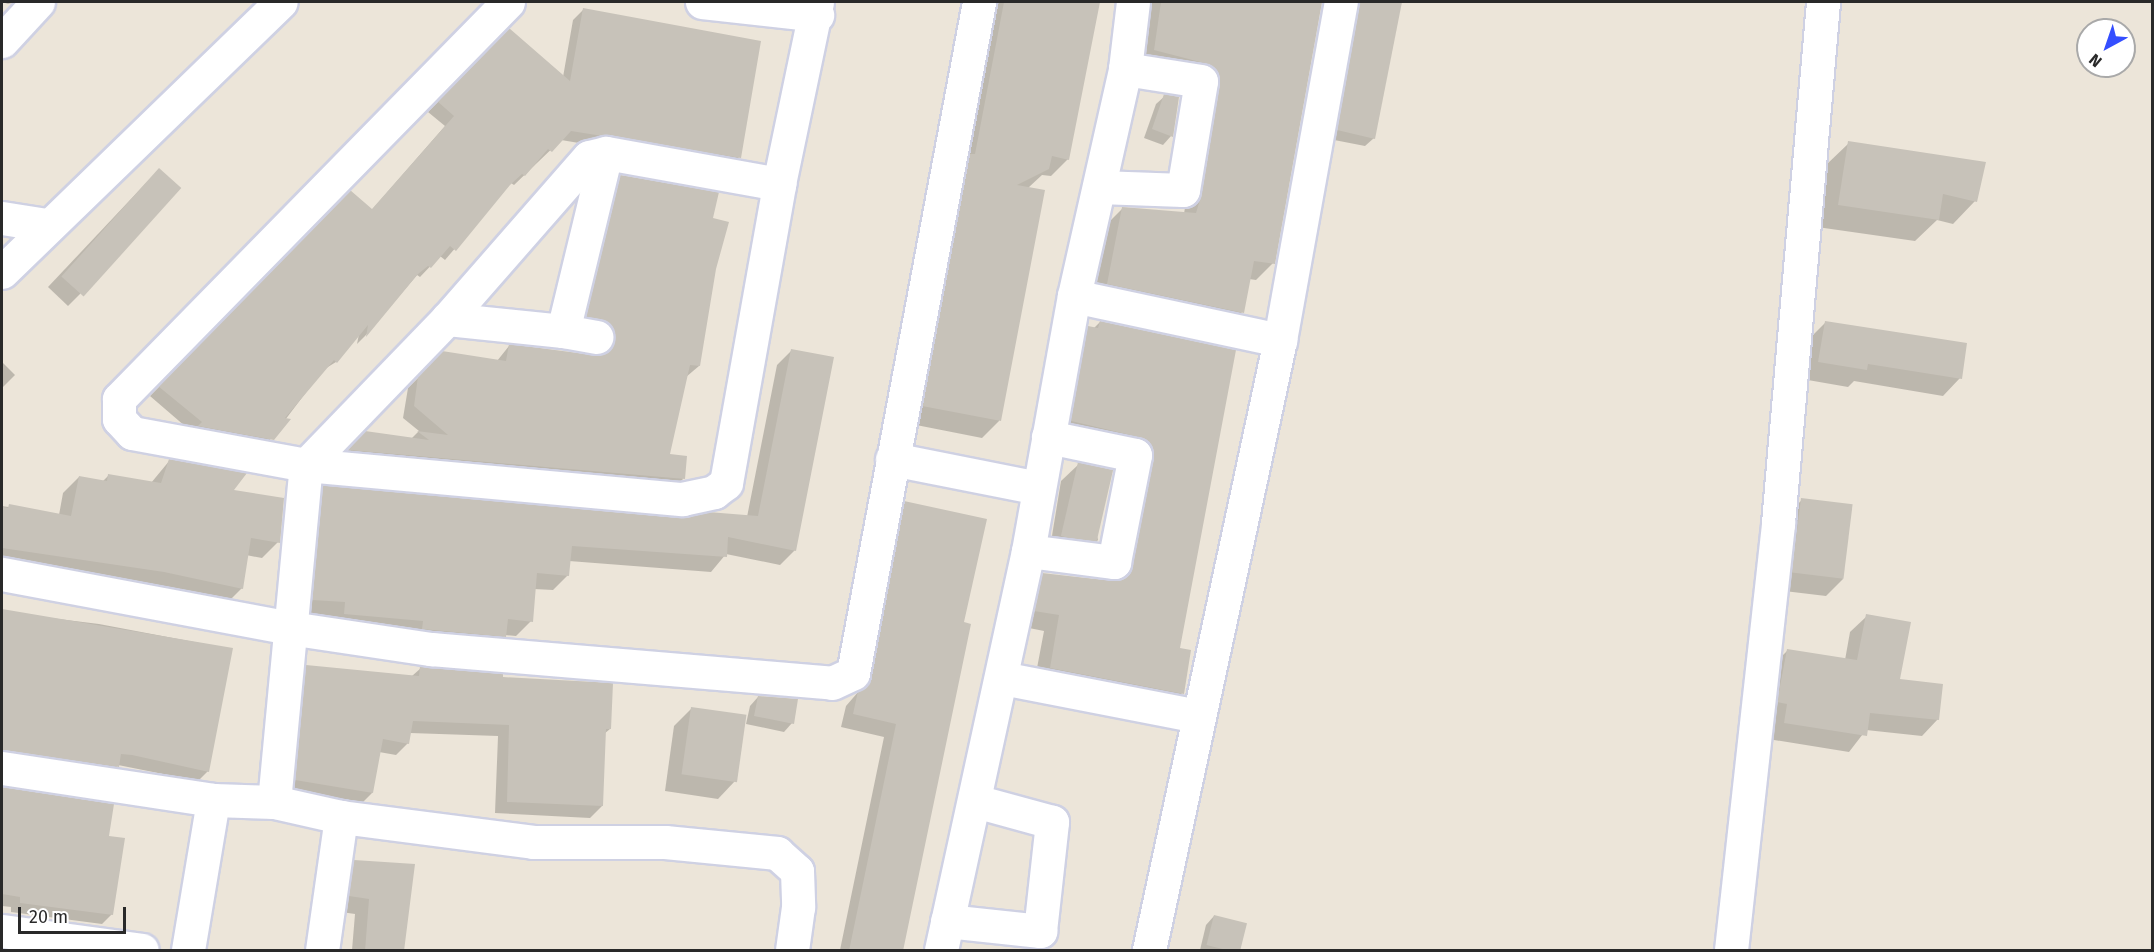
<!DOCTYPE html>
<html>
<head>
<meta charset="utf-8">
<style>
	body { margin:0 }
	#map { position:relative; width:2154px; height:952px; overflow:hidden; background:#ece5d9; font-family:"Fira Sans",sans-serif }
	div>[style] { position:absolute }
	[style*='--x'] { left:calc(var(--x)*1px); top:calc(var(--y)*1px); width:calc(var(--w)*1px); rotate:calc(var(--a)*1deg) }
	.shadow>* { inset:0; background:#0003 }
	.building>* { inset:0; background:#c7c2b9; transform-origin:0 0 }
	.roads { filter:drop-shadow(2px 0 #cfd1e3) drop-shadow(-2px 0 #cfd1e3) drop-shadow(0 2px #cfd1e3) drop-shadow(0 -2px #cfd1e3) }
	.street>* { height:33px; margin:-16.5px; padding:0 16.5px; transform-origin:16.5px; border-radius:16.5px; background:#fff }
	span { translate:-50% -50%; white-space:nowrap; text-align:center; line-height:1.15; -webkit-text-stroke:5px #fff; paint-order:stroke }
	.frame { position:absolute; inset:0; border:3px solid #292929; pointer-events:none }
	.north { position:absolute; left:2076px; top:18px; width:60px; height:60px; box-sizing:border-box; background:#fff; border:2px solid #a9a9a9; border-radius:50%; rotate:220deg; font-size:16px; font-weight:700; line-height:24px; text-align:center; color:#292929 }
	.north::after { content:''; display:block; margin:auto; width:21px; height:27px; background:#344eff; clip-path:polygon(50% 0,100% 100%,50% 72%,0 100%) }
	.scale { position:absolute; left:18px; top:907px; width:108px; height:27px; box-sizing:border-box; border:3px solid #292929; border-top:0; padding-left:8px; font-size:18px; line-height:21px; white-space:nowrap; color:#292929; -webkit-text-stroke:4px #fff; paint-order:stroke }
</style>
</head>
<body>
<div id="map">
	<div class="shadow">
		<i style="clip-path:polygon(2px 2px,15px 2px,8px 4px)"></i>
		<i style="clip-path:polygon(991px 2px,1098px 2px,1068px 159px,1051px 176px,1042px 175px,1028px 188px,1044px 191px,999px 421px,982px 438px,906px 423px)"></i>
		<i style="clip-path:polygon(1151px 2px,1320px 3px,1273px 263px,1256px 280px,1249px 279px,1242px 312px,1225px 329px,1090px 301px,1106px 225px,1123px 208px,1184px 214px,1202px 92px,1138px 66px)"></i>
		<i style="clip-path:polygon(1349px 2px,1401px 2px,1374px 138px,1365px 146px,1329px 139px)"></i>
		<i style="clip-path:polygon(583px 10px,739px 157px,729px 168px,561px 140px,514px 185px,511px 183px,445px 260px,440px 256px,420px 277px,417px 275px,365px 336px,357px 344px,359px 334px,336px 362px,323px 370px,263px 449px,193px 433px,150px 396px,350px 192px,371px 211px,445px 126px,428px 112px,509px 30px,563px 77px,573px 20px)"></i>
		<i style="clip-path:polygon(1165px 96px,1178px 98px,1171px 136px,1163px 145px,1144px 138px,1156px 104px)"></i>
		<i style="clip-path:polygon(1849px 143px,1975px 201px,1953px 224px,1937px 220px,1915px 241px,1817px 227px,1826px 165px)"></i>
		<i style="clip-path:polygon(621px 176px,711px 219px,699px 366px,686px 377px,668px 455px,683px 479px,672px 490px,338px 461px,354px 444px,411px 439px,419px 431px,403px 418px,408px 388px,443px 353px,497px 361px,509px 346px,593px 357px,604px 352px,597px 334px,575px 327px,609px 188px)"></i>
		<i style="clip-path:polygon(147px 182px,80px 294px,68px 306px,48px 287px)"></i>
		<i style="clip-path:polygon(1100px 322px,1235px 351px,1178px 649px,1182px 693px,1166px 709px,1034px 684px,1044px 631px,1019px 626px,1027px 591px,1043px 575px,1116px 581px,1138px 475px,1056px 436px,1072px 343px,1088px 327px,1094px 328px)"></i>
		<i style="clip-path:polygon(1825px 323px,1960px 378px,1943px 396px,1854px 381px,1848px 387px,1802px 379px,1808px 340px)"></i>
		<i style="clip-path:polygon(792px 350px,795px 550px,780px 565px,726px 554px,711px 572px,569px 561px,568px 575px,553px 590px,534px 589px,531px 621px,516px 636px,505px 635px,490px 651px,330px 628px,331px 617px,298px 614px,309px 502px,323px 487px,680px 519px,747px 517px,777px 365px)"></i>
		<i style="clip-path:polygon(2px 362px,15px 375px,2px 388px)"></i>
		<i style="clip-path:polygon(170px 460px,231px 491px,278px 542px,262px 558px,246px 555px,242px 588px,226px 604px,2px 567px,2px 506px,59px 515px,63px 493px,79px 477px,102px 482px,108px 476px,151px 483px)"></i>
		<i style="clip-path:polygon(1079px 464px,1098px 540px,1080px 558px,1049px 554px,1061px 481px)"></i>
		<i style="clip-path:polygon(1802px 500px,1843px 579px,1826px 596px,1776px 590px,1784px 517px)"></i>
		<i style="clip-path:polygon(905px 502px,962px 623px,901px 950px,840px 950px,884px 737px,841px 727px,846px 706px,859px 691px,892px 515px)"></i>
		<i style="clip-path:polygon(2px 612px,99px 624px,231px 649px,208px 771px,198px 781px,118px 765px,108px 776px,2px 760px)"></i>
		<i style="clip-path:polygon(1867px 616px,1898px 681px,1938px 719px,1922px 736px,1866px 730px,1849px 752px,1768px 739px,1771px 667px,1788px 650px,1845px 660px,1850px 632px)"></i>
		<i style="clip-path:polygon(306px 666px,412px 676px,421px 668px,501px 679px,610px 729px,604px 734px,602px 806px,590px 818px,495px 813px,498px 736px,410px 733px,408px 743px,396px 755px,379px 752px,372px 793px,360px 805px,284px 791px,294px 678px)"></i>
		<i style="clip-path:polygon(758px 697px,792px 723px,784px 732px,746px 724px,750px 706px)"></i>
		<i style="clip-path:polygon(691px 709px,735px 781px,718px 799px,665px 791px,674px 726px)"></i>
		<i style="clip-path:polygon(2px 788px,112px 805px,108px 837px,112px 914px,102px 924px,11px 912px,11px 907px,2px 906px)"></i>
		<i style="clip-path:polygon(354px 861px,402px 950px,352px 950px,355px 914px,334px 911px,339px 877px)"></i>
		<i style="clip-path:polygon(1214px 916px,1239px 950px,1200px 950px,1206px 925px)"></i>
	</div>
	<div class="building">
		<i style="clip-path:polygon(1004px 2px,1100px 2px,1069px 160px,1052px 156px,1049px 169px,1017px 185px,1045px 190px,1001px 421px,922px 406px,970px 154px,975px 154px)"></i>
		<i style="clip-path:polygon(1161px 2px,1322px 2px,1275px 264px,1254px 261px,1244px 313px,1107px 284px,1122px 207px,1196px 213px,1202px 193px,1219px 75px,1204px 63px,1154px 50px)"></i>
		<i style="clip-path:polygon(1359px 2px,1402px 2px,1375px 139px,1337px 130px)"></i>
		<i style="clip-path:polygon(583px 8px,761px 41px,741px 158px,571px 131px,552px 152px,548px 149px,525px 176px,522px 174px,510px 185px,456px 251px,450px 246px,431px 268px,428px 266px,418px 274px,366px 337px,368px 325px,337px 363px,334px 360px,285px 418px,291px 419px,274px 440px,198px 426px,202px 422px,158px 386px,350px 190px,372px 209px,454px 116px,437px 101px,509px 28px,570px 81px)"></i>
		<i style="clip-path:polygon(1164px 94px,1179px 97px,1173px 137px,1152px 129px)"></i>
		<i style="clip-path:polygon(1848px 141px,1986px 162px,1977px 202px,1943px 194px,1939px 220px,1838px 205px)"></i>
		<i style="left:159px;top:168px;width:30px;height:146px;rotate:42deg"></i>
		<i style="clip-path:polygon(620px 175px,719px 192px,713px 218px,729px 222px,716px 269px,700px 366px,690px 365px,670px 454px,687px 456px,685px 479px,348px 450px,365px 431px,429px 440px,417px 431px,448px 435px,414px 406px,418px 376px,442px 351px,506px 361px,509px 344px,593px 355px,610px 350px,614px 340px,609px 323px,586px 316px)"></i>
		<i style="clip-path:polygon(1100px 321px,1236px 350px,1180px 648px,1191px 650px,1184px 694px,1050px 668px,1059px 615px,1034px 611px,1042px 573px,1112px 581px,1128px 574px,1132px 566px,1153px 448px,1139px 437px,1071px 421px,1088px 326px,1098px 328px)"></i>
		<i style="clip-path:polygon(1825px 321px,1967px 343px,1962px 379px,1868px 364px,1867px 370px,1818px 362px)"></i>
		<i style="clip-path:polygon(791px 349px,834px 357px,796px 551px,728px 537px,727px 557px,572px 546px,569px 576px,537px 573px,533px 622px,508px 619px,506px 637px,422px 629px,423px 621px,344px 614px,345px 602px,312px 600px,323px 485px,680px 518px,708px 512px,758px 516px)"></i>
		<i style="clip-path:polygon(169px 459px,247px 473px,234px 490px,284px 498px,280px 543px,251px 538px,243px 589px,164px 572px,2px 548px,2px 507px,8px 508px,9px 504px,71px 516px,79px 476px,107px 481px,108px 474px,161px 483px)"></i>
		<i style="left:1078px;top:462px;width:36px;height:76px;rotate:13deg"></i>
		<i style="left:1801px;top:498px;width:52px;height:75px;rotate:7deg"></i>
		<i style="clip-path:polygon(904px 501px,987px 519px,964px 622px,971px 624px,903px 951px,849px 951px,896px 724px,853px 714px,858px 691px,871px 676px)"></i>
		<i style="clip-path:polygon(2px 609px,233px 648px,209px 772px,132px 755px,121px 754px,119px 767px,2px 750px)"></i>
		<i style="clip-path:polygon(1866px 614px,1911px 622px,1900px 679px,1943px 684px,1939px 720px,1870px 713px,1867px 736px,1784px 723px,1787px 704px,1777px 702px,1787px 649px,1857px 660px)"></i>
		<i style="clip-path:polygon(306px 665px,419px 676px,420px 666px,503px 674px,503px 677px,613px 683px,611px 729px,606px 729px,603px 806px,507px 802px,509px 725px,413px 721px,409px 744px,383px 739px,373px 793px,295px 780px)"></i>
		<i style="clip-path:polygon(758px 696px,798px 699px,794px 724px,754px 716px)"></i>
		<i style="left:691px;top:707px;width:56px;height:68px;rotate:8deg"></i>
		<i style="clip-path:polygon(2px 787px,114px 804px,109px 836px,125px 838px,113px 915px,20px 903px,20px 897px,2px 894px)"></i>
		<i style="clip-path:polygon(354px 860px,415px 864px,404px 951px,365px 951px,369px 899px,349px 896px)"></i>
		<i style="left:1214px;top:915px;width:34px;height:31px;rotate:14deg"></i>
	</div>
	<div class="roads">
		<div class="street">
			<i style="--x:508;--y:2;--w:556;--a:134.42"></i>
			<i style="--x:119;--y:399;--w:20;--a:90"></i>
			<i style="--x:119;--y:419;--w:19;--a:47"></i>
			<i style="--x:132;--y:433;--w:177;--a:10.4"></i>
			<i style="--x:306;--y:465;--w:378;--a:5.2"></i>
			<i style="--x:682;--y:499;--w:33;--a:-12"></i>
			<i style="--x:714;--y:492;--w:15;--a:-37"></i>
			<i style="--x:726;--y:483;--w:304;--a:-79.9"></i>
			<i style="--x:779;--y:184;--w:186;--a:-78.2"></i>
			<i style="--x:702;--y:2;--w:116;--a:6.4"></i>
			<i style="--x:2;--y:41;--w:53;--a:-47.3"></i>
			<i style="--x:1099;--y:187;--w:84;--a:2"></i>
			<i style="--x:1183;--y:190;--w:110;--a:-80.6"></i>
			<i style="--x:1201;--y:81;--w:77;--a:-171"></i>
			<i style="--x:2;--y:218;--w:45;--a:9"></i>
			<i style="--x:2;--y:272;--w:388;--a:-44.1"></i>
			<i style="--x:1074;--y:296;--w:211;--a:12.1"></i>
			<i style="--x:447;--y:319;--w:117;--a:5.9"></i>
			<i style="--x:563;--y:331;--w:183;--a:-76.4"></i>
			<i style="--x:563;--y:331;--w:34;--a:10"></i>
			<i style="--x:892;--y:459;--w:149;--a:11.2"></i>
			<i style="--x:1028;--y:551;--w:87;--a:7.3"></i>
			<i style="--x:1114;--y:562;--w:109;--a:-78.9"></i>
			<i style="--x:1135;--y:455;--w:89;--a:-168.3"></i>
			<i style="--x:2;--y:574;--w:293;--a:10.6"></i>
			<i style="--x:290;--y:628;--w:143;--a:8.5"></i>
			<i style="--x:431;--y:649;--w:402;--a:4.8"></i>
			<i style="--x:832;--y:683;--w:23;--a:-25"></i>
			<i style="--x:853;--y:673;--w:683;--a:-79.36"></i>
			<i style="--x:1002;--y:678;--w:200;--a:11"></i>
			<i style="--x:2;--y:768;--w:213;--a:8.6"></i>
			<i style="--x:213;--y:800;--w:61;--a:1.9"></i>
			<i style="--x:274;--y:802;--w:69;--a:12.6"></i>
			<i style="--x:341;--y:817;--w:134;--a:98.1"></i>
			<i style="--x:274;--y:802;--w:339;--a:-84.6"></i>
			<i style="--x:306;--y:465;--w:203;--a:-46"></i>
			<i style="--x:447;--y:319;--w:215;--a:-48.8"></i>
			<i style="--x:589;--y:157;--w:17;--a:-13"></i>
			<i style="--x:606;--y:153;--w:176;--a:10.2"></i>
			<i style="--x:341;--y:817;--w:194;--a:7.4"></i>
			<i style="--x:533;--y:842;--w:132;--a:0"></i>
			<i style="--x:665;--y:842;--w:113;--a:5.6"></i>
			<i style="--x:777;--y:853;--w:27;--a:42"></i>
			<i style="--x:797;--y:871;--w:36;--a:88"></i>
			<i style="--x:798;--y:907;--w:43;--a:97.9"></i>
			<i style="--x:947;--y:921;--w:94;--a:6.1"></i>
			<i style="--x:1040;--y:931;--w:110;--a:-83.7"></i>
			<i style="--x:1052;--y:822;--w:80;--a:-164.7"></i>
			<i style="--x:2;--y:931;--w:141;--a:7.7"></i>
			<i style="--x:188;--y:950;--w:152;--a:-80.5"></i>
			<i style="--x:941;--y:950;--w:408;--a:-77.7"></i>
			<i style="--x:1028;--y:551;--w:259;--a:-79.8"></i>
			<i style="--x:1074;--y:296;--w:233;--a:-77.3"></i>
			<i style="--x:1125;--y:69;--w:67;--a:-83.2"></i>
			<i style="--x:1149;--y:950;--w:624;--a:-77.88"></i>
			<i style="--x:1280;--y:340;--w:343;--a:-79.8"></i>
			<i style="--x:1731;--y:950;--w:430;--a:-83.7"></i>
			<i style="--x:1778;--y:523;--w:523;--a:-85.06"></i>
		</div>
	</div>
	<div class="frame"></div>
	<div class="north">N</div>
	<div class="scale">20 m</div>
</div>
</body>
</html>
